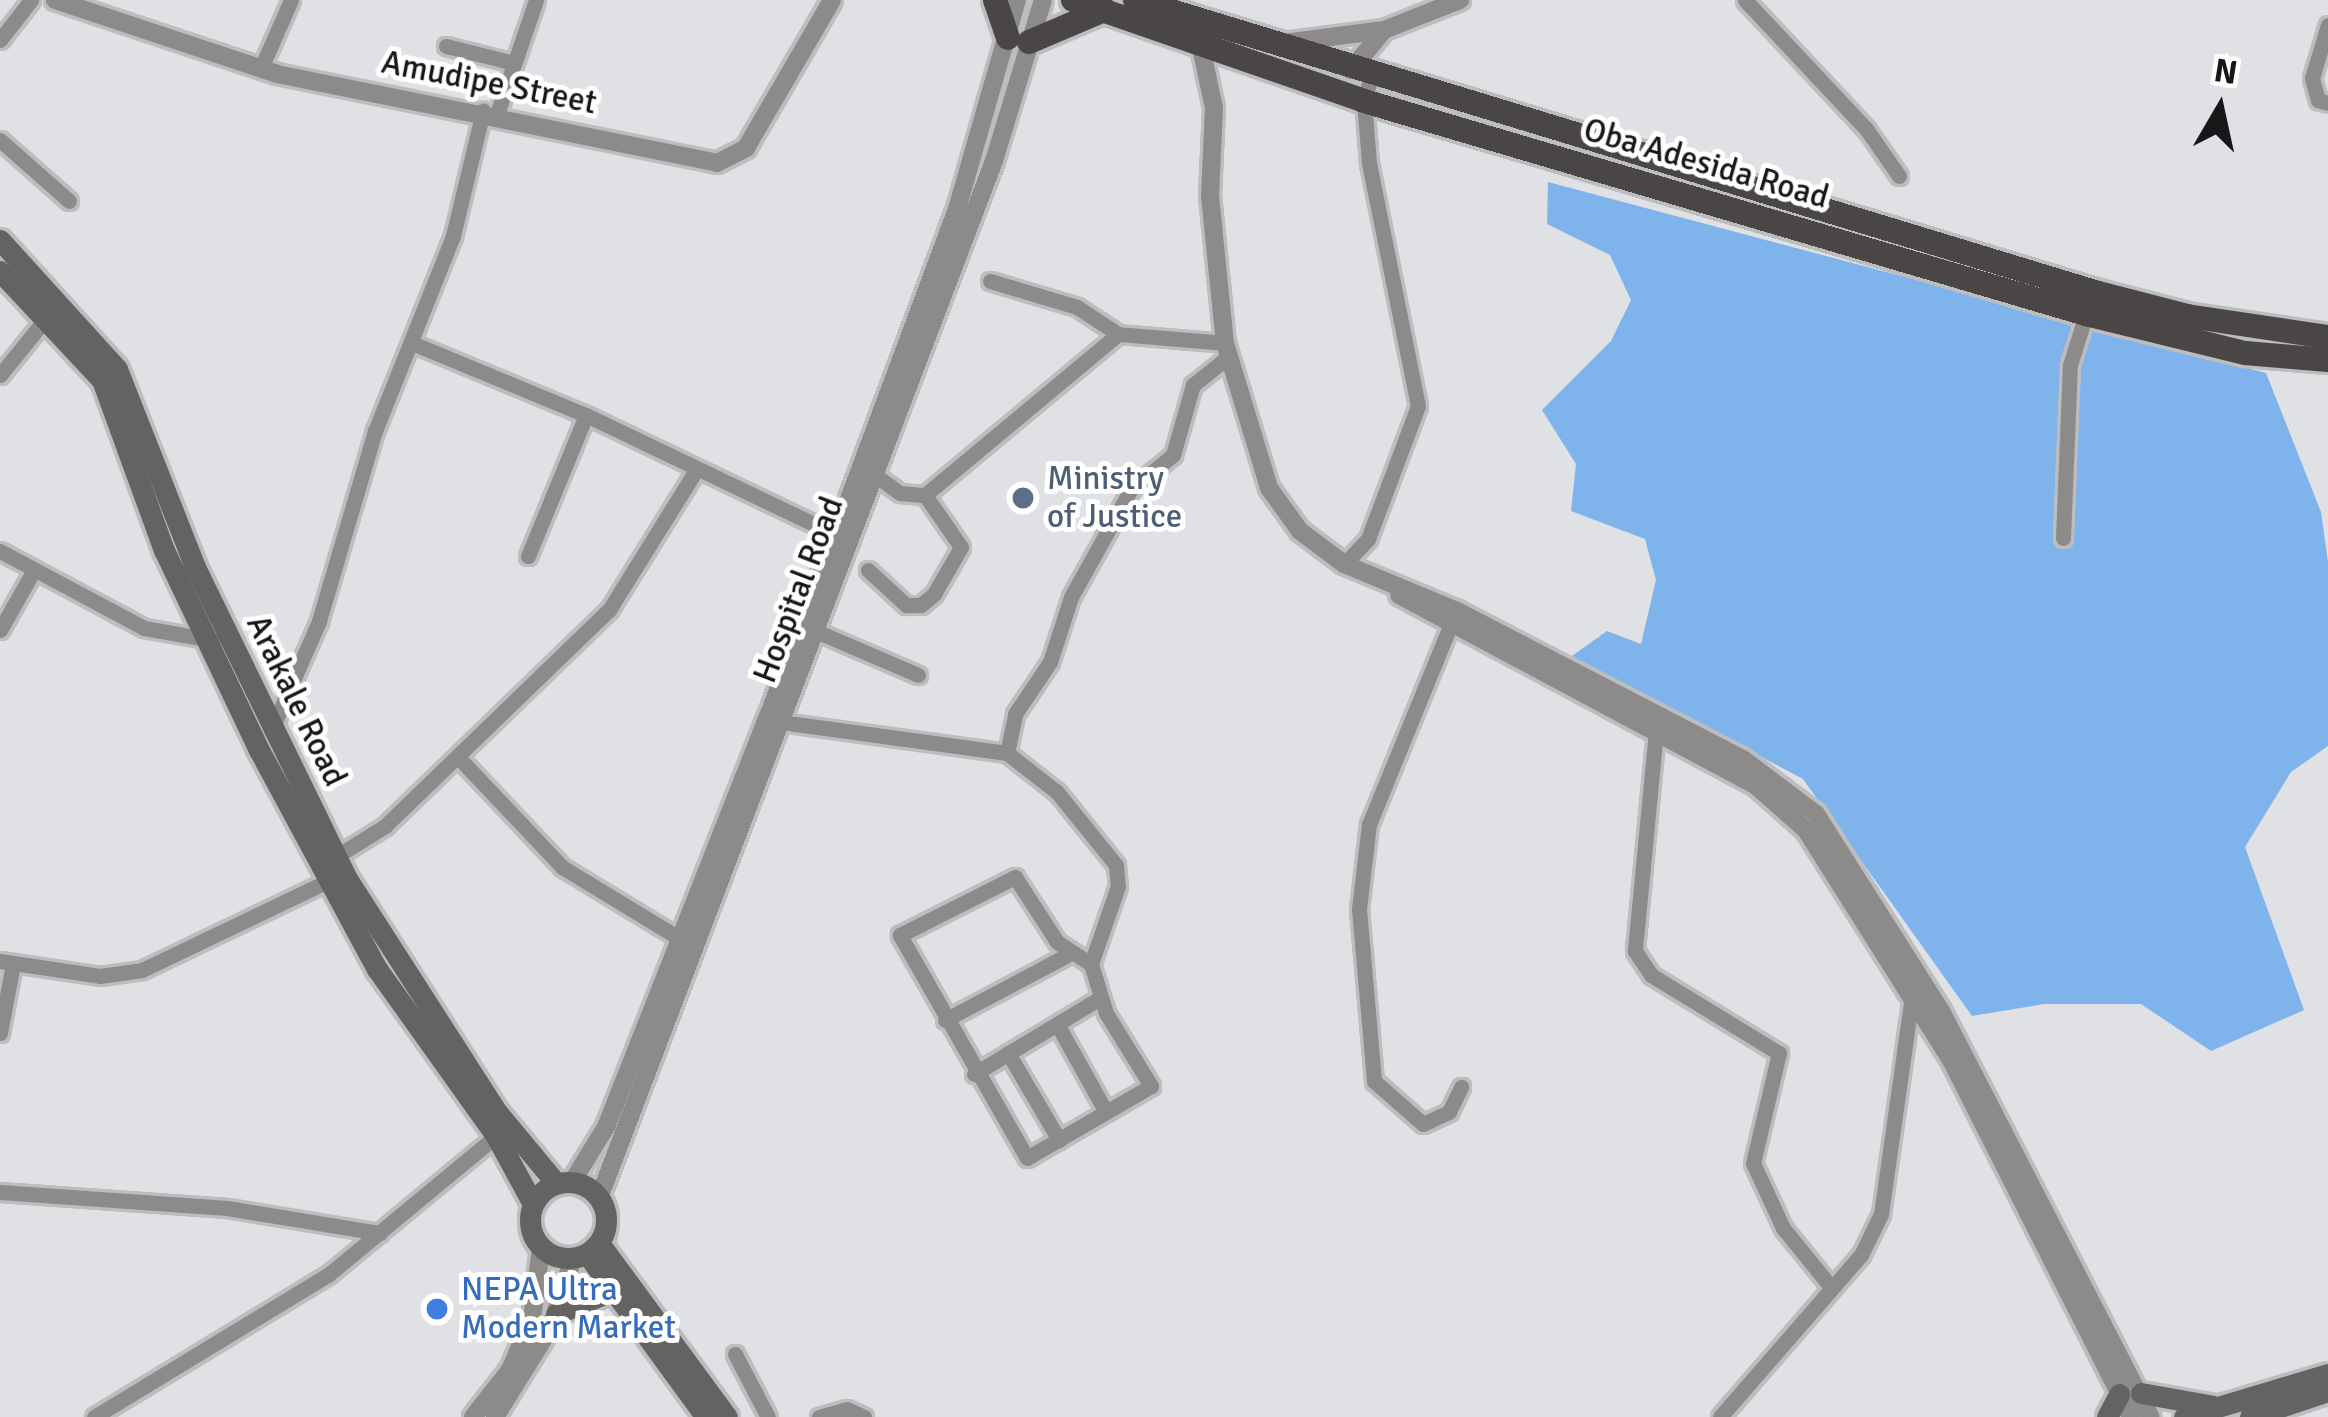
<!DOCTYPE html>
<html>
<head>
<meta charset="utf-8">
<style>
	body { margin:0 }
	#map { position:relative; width:2328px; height:1417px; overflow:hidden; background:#dfe1e4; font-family:Signika,sans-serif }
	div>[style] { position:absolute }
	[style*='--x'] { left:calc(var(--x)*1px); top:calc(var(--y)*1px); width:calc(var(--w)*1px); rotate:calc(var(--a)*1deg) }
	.forest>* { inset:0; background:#7fb3ec }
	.roads { filter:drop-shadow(3px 0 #bbbdbf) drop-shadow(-3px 0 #bbbdbf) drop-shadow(0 3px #bbbdbf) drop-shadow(0 -3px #bbbdbf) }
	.minor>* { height:15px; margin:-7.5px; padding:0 7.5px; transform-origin:7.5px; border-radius:7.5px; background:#8d8b8a }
	.tertiary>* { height:18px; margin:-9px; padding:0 9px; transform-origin:9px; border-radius:9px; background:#8d8b8a }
	.secondary>* { height:21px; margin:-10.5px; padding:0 10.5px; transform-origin:10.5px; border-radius:10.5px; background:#656362 }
	.secondary>.ring { margin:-10.5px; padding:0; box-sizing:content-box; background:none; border:21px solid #656362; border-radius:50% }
	.primary>* { height:24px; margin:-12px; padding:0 12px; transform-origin:12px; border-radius:12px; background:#494645 }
	.dots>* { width:33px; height:33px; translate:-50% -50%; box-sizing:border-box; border:6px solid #fff; border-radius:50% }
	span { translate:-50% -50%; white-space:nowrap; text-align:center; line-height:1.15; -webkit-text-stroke:10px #fff; paint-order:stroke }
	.street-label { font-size:33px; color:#161718 }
	.service-label { font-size:33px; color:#4e5e75 }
	.left { translate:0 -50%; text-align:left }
	.shop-label { font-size:33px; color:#366cbe }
	.north { position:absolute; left:2160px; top:48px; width:120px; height:120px; -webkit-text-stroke:9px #fff; paint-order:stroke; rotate:9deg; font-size:33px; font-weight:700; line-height:48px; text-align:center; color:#161718 }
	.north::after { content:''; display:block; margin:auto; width:42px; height:54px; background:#161718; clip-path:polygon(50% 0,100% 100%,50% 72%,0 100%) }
</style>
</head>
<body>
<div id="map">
	<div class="forest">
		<i style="clip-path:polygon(1548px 182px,2266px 373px,2321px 512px,2328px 562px,2328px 746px,2291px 772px,2245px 847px,2304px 1010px,2211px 1051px,2141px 1004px,2044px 1004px,1972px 1016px,1803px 779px,1572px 656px,1607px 631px,1641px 644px,1656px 580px,1645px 539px,1571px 511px,1576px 464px,1542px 410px,1611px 341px,1631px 300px,1610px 255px,1547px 224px)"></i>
	</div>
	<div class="roads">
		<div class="minor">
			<i style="--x:1745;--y:0;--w:178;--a:46.8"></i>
			<i style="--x:1867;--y:130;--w:56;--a:55.2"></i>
			<i style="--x:2328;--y:25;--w:55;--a:106.8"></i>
			<i style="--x:2312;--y:78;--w:23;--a:75"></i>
			<i style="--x:2318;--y:100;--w:10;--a:17"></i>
			<i style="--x:0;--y:40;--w:51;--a:-52.2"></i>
			<i style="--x:446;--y:46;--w:66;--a:14"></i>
			<i style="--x:261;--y:68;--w:74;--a:-66.2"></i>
			<i style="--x:497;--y:114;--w:120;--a:-71.1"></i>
			<i style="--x:0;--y:140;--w:92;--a:41.5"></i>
			<i style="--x:990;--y:281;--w:91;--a:16.6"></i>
			<i style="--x:1077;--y:307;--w:49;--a:33.4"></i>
			<i style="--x:412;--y:343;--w:188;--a:22.5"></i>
			<i style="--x:586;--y:415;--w:275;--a:25.6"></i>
			<i style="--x:0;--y:375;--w:75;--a:-51"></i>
			<i style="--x:875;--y:475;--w:31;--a:36"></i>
			<i style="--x:900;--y:493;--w:25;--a:5"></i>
			<i style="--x:925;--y:495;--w:251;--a:-39.8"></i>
			<i style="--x:1118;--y:334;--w:107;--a:4.8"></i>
			<i style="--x:2063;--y:538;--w:173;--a:-87.7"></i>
			<i style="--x:2070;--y:365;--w:53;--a:-72.6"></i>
			<i style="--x:0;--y:551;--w:163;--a:28.1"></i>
			<i style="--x:144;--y:628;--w:70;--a:9.9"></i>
			<i style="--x:528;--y:556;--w:152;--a:-67.6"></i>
			<i style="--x:1344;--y:564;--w:35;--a:-46"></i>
			<i style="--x:1368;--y:539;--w:142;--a:-69.4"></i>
			<i style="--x:1418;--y:406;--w:248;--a:-101.4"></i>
			<i style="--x:1369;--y:163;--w:62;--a:-94.6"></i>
			<i style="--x:1364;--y:101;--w:26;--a:-74"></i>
			<i style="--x:868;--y:570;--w:52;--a:42.6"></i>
			<i style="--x:906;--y:605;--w:15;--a:0"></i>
			<i style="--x:921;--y:605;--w:17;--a:-40"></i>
			<i style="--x:934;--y:594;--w:54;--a:-60.1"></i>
			<i style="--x:961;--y:547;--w:63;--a:-124.7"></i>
			<i style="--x:1450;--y:626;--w:214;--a:112.2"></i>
			<i style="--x:1369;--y:824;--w:86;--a:96.7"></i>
			<i style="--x:1359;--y:909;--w:173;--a:85"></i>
			<i style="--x:1374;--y:1081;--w:65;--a:41.3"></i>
			<i style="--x:1423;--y:1124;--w:29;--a:-25"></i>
			<i style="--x:1449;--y:1112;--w:28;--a:-64"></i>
			<i style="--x:0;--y:630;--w:69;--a:-60.5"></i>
			<i style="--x:816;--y:631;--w:111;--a:23.3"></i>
			<i style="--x:781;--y:722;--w:228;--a:7.8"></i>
			<i style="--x:1007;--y:753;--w:63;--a:38"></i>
			<i style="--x:1057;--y:792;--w:94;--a:51.1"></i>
			<i style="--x:1116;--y:865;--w:21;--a:85"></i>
			<i style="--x:1118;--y:886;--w:83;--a:109.1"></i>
			<i style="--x:1091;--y:964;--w:51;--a:73"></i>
			<i style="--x:1106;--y:1013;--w:86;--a:58.3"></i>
			<i style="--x:1151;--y:1086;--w:143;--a:149.9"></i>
			<i style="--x:1027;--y:1158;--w:257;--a:-119.7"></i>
			<i style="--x:900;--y:935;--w:129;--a:-26.8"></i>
			<i style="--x:1015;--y:877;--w:77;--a:57.1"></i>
			<i style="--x:1057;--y:942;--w:40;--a:32.9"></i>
			<i style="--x:271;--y:731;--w:120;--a:-66.4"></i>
			<i style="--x:319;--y:621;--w:198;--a:-73.6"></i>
			<i style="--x:375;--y:431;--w:210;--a:-68.2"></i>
			<i style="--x:453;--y:236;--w:129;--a:-76.5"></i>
			<i style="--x:1656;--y:731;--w:221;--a:95.5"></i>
			<i style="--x:1635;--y:951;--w:29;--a:56"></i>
			<i style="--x:1651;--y:975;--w:150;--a:31.4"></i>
			<i style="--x:1779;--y:1053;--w:113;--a:103.3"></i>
			<i style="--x:1753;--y:1163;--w:72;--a:65.2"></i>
			<i style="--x:1783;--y:1228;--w:76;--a:50.9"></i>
			<i style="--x:1007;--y:753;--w:40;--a:-78"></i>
			<i style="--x:1015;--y:714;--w:63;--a:-56.1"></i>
			<i style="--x:1050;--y:662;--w:68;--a:-72.1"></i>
			<i style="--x:1071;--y:597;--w:124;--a:-60.9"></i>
			<i style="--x:1131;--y:489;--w:54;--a:-39"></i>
			<i style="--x:1173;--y:455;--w:73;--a:-74.1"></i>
			<i style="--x:1193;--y:385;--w:45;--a:-38.7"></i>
			<i style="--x:459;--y:758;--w:150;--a:46.6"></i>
			<i style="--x:562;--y:867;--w:140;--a:31.3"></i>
			<i style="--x:337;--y:856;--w:57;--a:-32"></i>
			<i style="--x:385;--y:826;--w:311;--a:-44"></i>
			<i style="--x:609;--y:610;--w:163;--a:-58.1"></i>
			<i style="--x:0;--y:961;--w:101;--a:8.5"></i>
			<i style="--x:100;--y:976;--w:42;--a:-8.1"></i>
			<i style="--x:142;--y:970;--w:206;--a:-25.6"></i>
			<i style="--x:945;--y:1020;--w:140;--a:-28"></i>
			<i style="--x:1057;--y:1024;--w:101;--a:60.9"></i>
			<i style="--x:0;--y:1033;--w:70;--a:-79.3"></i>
			<i style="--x:1008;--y:1053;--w:101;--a:59.6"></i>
			<i style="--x:974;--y:1074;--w:147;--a:-31.1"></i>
			<i style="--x:0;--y:1192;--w:228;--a:4"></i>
			<i style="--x:227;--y:1208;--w:155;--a:9.3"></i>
			<i style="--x:735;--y:1354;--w:71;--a:62.4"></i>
			<i style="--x:94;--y:1417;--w:274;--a:-31.3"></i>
			<i style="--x:328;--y:1275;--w:218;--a:-39.6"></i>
			<i style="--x:819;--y:1417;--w:29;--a:-16"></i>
			<i style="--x:847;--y:1409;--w:19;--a:25"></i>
			<i style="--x:1720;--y:1417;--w:215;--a:-49"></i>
			<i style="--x:1861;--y:1255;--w:46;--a:-64"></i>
			<i style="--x:1881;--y:1214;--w:221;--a:-81.9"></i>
		</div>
		<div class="tertiary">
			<i style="--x:55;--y:0;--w:234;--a:18.4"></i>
			<i style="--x:277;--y:74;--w:449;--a:11.4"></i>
			<i style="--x:717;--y:163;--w:33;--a:-27"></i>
			<i style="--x:746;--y:148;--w:171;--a:-59.8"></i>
			<i style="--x:1200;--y:43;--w:66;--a:77.8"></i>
			<i style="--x:1214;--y:108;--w:88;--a:92.6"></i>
			<i style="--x:1210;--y:196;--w:148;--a:84.2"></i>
			<i style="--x:1225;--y:343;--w:152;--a:73.1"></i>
			<i style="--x:1269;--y:488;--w:53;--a:54.2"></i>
			<i style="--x:1300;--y:531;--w:55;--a:36.9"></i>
			<i style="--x:1344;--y:564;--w:122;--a:22.6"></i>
			<i style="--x:1457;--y:611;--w:322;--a:27.4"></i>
			<i style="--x:1743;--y:759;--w:91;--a:37"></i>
			<i style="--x:1816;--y:814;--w:233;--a:57.6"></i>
			<i style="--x:1941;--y:1011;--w:457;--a:62.7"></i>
			<i style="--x:1284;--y:43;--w:101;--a:-7.4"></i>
			<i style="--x:1384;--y:30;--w:82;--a:-21.5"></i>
			<i style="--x:1351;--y:70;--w:52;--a:-50.5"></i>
			<i style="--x:1399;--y:595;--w:404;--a:28.1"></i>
			<i style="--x:1755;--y:785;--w:68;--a:41.4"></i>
			<i style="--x:1806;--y:830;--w:272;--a:57.8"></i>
			<i style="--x:1951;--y:1060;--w:400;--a:63.2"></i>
			<i style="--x:572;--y:1182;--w:65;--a:-58.3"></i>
			<i style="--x:606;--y:1127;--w:444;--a:-68.5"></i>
			<i style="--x:769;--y:714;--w:539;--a:-69.58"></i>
			<i style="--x:957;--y:209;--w:217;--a:-74"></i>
			<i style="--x:599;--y:1198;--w:1110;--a:-69.15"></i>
			<i style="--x:994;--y:161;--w:168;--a:-73.1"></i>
			<i style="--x:473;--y:1417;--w:60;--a:-51.8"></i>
			<i style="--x:510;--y:1370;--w:56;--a:-66.7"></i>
			<i style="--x:532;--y:1319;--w:72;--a:-82.8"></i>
			<i style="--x:495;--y:1417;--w:106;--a:-58.1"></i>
			<i style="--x:551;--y:1327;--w:72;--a:-72.3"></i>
		</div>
		<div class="secondary">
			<i style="--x:0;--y:240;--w:174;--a:47.8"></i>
			<i style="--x:117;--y:369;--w:213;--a:68.5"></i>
			<i style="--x:195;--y:567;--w:345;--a:64"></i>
			<i style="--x:346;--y:877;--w:279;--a:57.3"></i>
			<i style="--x:497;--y:1112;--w:92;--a:50.3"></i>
			<i style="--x:0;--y:271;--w:149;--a:46.9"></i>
			<i style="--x:102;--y:380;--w:181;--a:70"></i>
			<i style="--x:164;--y:550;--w:221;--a:64.6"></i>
			<i style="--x:259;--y:750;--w:249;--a:61.7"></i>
			<i style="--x:377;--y:969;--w:205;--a:54.5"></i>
			<i style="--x:496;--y:1136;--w:77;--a:61.4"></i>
			<i class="ring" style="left:530px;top:1182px;width:55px;height:55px"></i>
			<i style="--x:599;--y:1243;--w:216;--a:53.7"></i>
			<i style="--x:587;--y:1254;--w:202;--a:53.9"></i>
			<i style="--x:556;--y:1314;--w:63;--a:-22.5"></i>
			<i style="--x:2141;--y:1393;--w:73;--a:10.2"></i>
			<i style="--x:2107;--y:1417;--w:26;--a:-62"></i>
			<i style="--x:2184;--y:1417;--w:150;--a:-16.6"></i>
			<i style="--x:2250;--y:1417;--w:82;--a:-18.4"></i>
		</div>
		<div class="primary">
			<i style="--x:995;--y:0;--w:40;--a:71.1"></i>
			<i style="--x:1073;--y:0;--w:308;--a:19.1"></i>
			<i style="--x:1364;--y:101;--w:753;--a:16.44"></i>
			<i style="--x:2086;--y:314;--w:164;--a:13.8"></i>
			<i style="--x:2245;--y:353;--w:83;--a:4.8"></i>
			<i style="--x:1135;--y:0;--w:1003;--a:16.92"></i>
			<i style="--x:2095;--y:292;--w:95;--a:14.6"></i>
			<i style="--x:2187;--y:316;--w:143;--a:8.5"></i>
			<i style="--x:1029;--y:42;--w:82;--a:-23.1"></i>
		</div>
	</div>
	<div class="dots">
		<i style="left:1023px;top:498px;background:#5c6f8a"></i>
		<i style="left:437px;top:1309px;background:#3f7fe0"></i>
	</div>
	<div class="street-label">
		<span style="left:489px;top:83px;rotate:11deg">Amudipe Street</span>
		<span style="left:1706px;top:164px;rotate:16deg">Oba Adesida Road</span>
		<span style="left:799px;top:590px;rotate:-69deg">Hospital Road</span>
		<span style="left:296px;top:701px;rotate:64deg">Arakale Road</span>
	</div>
	<div class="service-label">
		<span class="left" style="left:1047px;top:498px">Ministry<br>of Justice</span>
	</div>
	<div class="shop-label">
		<span class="left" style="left:461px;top:1309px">NEPA Ultra<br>Modern Market</span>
	</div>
	<div class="north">N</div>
</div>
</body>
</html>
